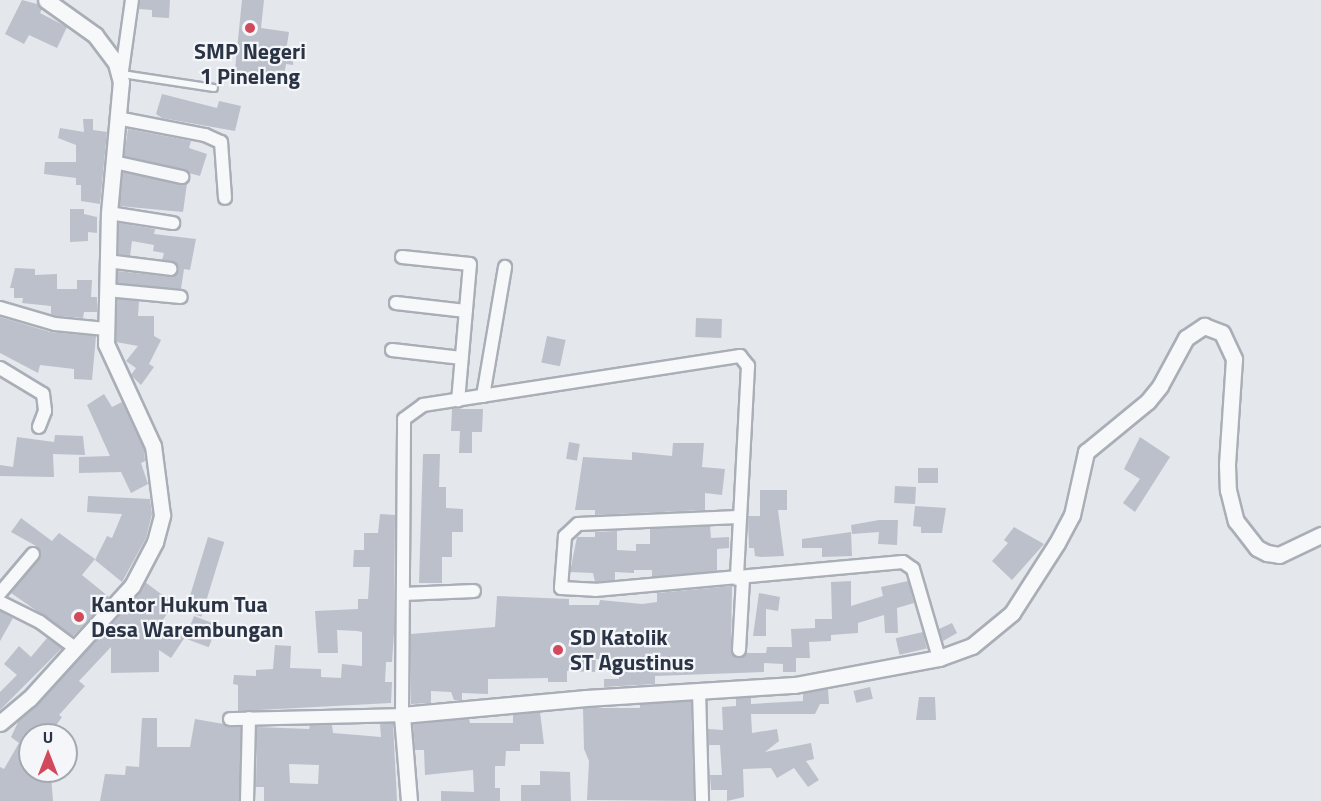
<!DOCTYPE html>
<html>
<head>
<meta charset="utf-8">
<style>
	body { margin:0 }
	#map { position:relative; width:1321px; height:801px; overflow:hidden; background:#e4e7ec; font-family:"Titillium Web",sans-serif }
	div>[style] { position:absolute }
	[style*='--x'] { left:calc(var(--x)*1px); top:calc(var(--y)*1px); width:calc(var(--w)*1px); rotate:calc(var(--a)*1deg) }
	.building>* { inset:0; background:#bbc0ca; transform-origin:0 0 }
	.roads { filter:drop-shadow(2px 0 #a9aeb7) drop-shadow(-2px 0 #a9aeb7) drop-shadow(0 2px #a9aeb7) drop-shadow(0 -2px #a9aeb7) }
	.service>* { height:6px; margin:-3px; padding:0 3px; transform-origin:3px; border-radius:3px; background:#f7f8fa }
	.minor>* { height:12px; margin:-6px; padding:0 6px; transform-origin:6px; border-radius:6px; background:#f7f8fa }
	.tertiary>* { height:15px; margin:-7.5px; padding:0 7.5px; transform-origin:7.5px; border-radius:7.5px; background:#f7f8fa }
	.dots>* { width:16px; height:16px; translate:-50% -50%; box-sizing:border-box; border:3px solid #f4f6f9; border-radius:50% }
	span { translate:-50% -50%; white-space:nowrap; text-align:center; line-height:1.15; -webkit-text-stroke:4.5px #f4f6f9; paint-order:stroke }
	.poi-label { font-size:22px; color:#2b3445; font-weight:700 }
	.left { translate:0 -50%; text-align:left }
	.north { position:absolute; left:18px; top:723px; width:60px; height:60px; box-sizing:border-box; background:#f4f6f9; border:2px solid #a4a8b1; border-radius:50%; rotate:0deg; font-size:16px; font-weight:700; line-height:24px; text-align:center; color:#2b3445 }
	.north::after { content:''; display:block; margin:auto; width:21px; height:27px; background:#d1495b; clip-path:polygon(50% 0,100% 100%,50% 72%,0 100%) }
</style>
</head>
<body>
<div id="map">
	<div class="building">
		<i style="clip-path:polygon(22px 0,37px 4px,42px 9px,40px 13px,67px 27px,57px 48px,29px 35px,24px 44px,5px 34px)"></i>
		<i style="clip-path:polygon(140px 0,170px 0,169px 18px,152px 17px,152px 10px,139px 9px)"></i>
		<i style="clip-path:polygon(242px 0,264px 0,261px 28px,289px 32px,286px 51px,294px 53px,293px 65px,286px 64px,284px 76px,253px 73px,252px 81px,234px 79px)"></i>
		<i style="clip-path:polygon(162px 94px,217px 108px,219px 101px,241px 106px,235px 131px,162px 118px,156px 114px)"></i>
		<i style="clip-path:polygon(83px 119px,93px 119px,93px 130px,107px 132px,100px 204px,81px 201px,81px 185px,76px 185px,76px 178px,44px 174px,45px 162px,76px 162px,76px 145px,58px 138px,60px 128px,84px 132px)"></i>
		<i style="clip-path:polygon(128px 129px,191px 141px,189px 148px,207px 154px,200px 176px,124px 156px)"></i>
		<i style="clip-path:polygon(123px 172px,187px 183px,183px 212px,119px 206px)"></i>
		<i style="clip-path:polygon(70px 209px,84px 209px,84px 214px,97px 217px,97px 233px,88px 232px,88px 241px,70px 242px)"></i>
		<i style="clip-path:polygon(119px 223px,155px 229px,154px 234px,196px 239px,190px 270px,184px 269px,181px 289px,117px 283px,117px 271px,171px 277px,179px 269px,175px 262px,162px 260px,164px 253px,153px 251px,154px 245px,132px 241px,130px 256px,118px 254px)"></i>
		<i style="clip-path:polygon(15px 268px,35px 269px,35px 275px,57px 274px,57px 289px,77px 289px,77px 280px,92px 280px,91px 297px,97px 297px,97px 312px,84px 312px,83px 318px,57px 316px,51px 314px,51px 306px,22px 303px,23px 298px,14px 298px,14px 288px,10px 288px)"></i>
		<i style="clip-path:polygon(117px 299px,139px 301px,138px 316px,154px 316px,154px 336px,161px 340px,149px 364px,154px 367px,141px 385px,131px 375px,136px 368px,126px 361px,138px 346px,116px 342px)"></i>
		<i style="clip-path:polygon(0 317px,50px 332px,96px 336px,92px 380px,74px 379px,74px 369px,40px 365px,38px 373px,0 353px)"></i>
		<i style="left:696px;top:318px;width:26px;height:19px;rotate:2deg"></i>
		<i style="left:547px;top:336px;width:19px;height:27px;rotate:12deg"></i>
		<i style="clip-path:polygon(104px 394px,112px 407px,122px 402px,144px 449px,145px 461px,141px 463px,148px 484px,131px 493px,121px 472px,79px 473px,79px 457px,110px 456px,87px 405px)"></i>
		<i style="clip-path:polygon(452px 409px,483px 409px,482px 432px,472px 432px,472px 453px,459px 453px,460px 431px,451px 431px)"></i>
		<i style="clip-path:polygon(55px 435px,83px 436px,85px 455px,53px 454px,54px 477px,0 476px,0 465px,13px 467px,17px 437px,54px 442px)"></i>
		<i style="clip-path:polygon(1140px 437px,1170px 457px,1135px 512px,1123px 503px,1140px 479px,1124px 469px)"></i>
		<i style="left:569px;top:442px;width:11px;height:17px;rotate:10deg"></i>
		<i style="clip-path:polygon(673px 443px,704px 443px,702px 467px,725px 469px,722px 495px,705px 493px,705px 510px,595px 515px,595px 510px,575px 510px,583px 457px,632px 460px,632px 452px,672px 456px)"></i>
		<i style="clip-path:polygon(423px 454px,440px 454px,439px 487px,446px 487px,446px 508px,463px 509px,463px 532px,452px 532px,452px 557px,442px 557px,442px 583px,419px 583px)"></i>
		<i style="left:918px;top:468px;width:20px;height:15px"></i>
		<i style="left:895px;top:486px;width:21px;height:17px;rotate:3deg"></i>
		<i style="clip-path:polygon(760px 490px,787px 490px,787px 510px,778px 510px,784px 556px,761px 557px,755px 556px,754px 548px,749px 548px,748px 516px,760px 516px)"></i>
		<i style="clip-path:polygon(88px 496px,150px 499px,152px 514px,146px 538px,122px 582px,95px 560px,107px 536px,112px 538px,122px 514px,87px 512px)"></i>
		<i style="clip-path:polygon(915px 506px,946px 508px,942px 533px,921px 533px,921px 527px,913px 526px)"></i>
		<i style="clip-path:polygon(380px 514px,395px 515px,394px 633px,392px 662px,386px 662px,385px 682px,392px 682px,391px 703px,238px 711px,238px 685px,233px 684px,234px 675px,256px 676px,256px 670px,273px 669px,275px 645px,291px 646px,290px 668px,321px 669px,321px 677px,341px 678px,342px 664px,362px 666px,362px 632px,357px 631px,337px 630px,338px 653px,318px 653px,315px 611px,358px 609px,358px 599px,368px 599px,370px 567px,353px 567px,354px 550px,364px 550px,364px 533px,378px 533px)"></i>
		<i style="clip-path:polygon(21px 518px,52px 541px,59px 533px,95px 559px,82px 575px,109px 597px,73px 636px,11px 593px,41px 555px,38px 547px,11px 532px)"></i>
		<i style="clip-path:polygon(879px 520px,898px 520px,897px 545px,878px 544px,879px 532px,852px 534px,851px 525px)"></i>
		<i style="clip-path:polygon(710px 526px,711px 538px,729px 537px,729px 548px,717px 549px,717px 571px,652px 577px,652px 570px,634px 570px,634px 573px,615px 572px,615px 580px,595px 582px,593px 573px,570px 572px,577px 537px,595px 537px,595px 532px,617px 531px,617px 550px,636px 551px,636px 544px,650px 544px,650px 529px)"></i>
		<i style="clip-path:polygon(1014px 527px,1044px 544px,1012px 580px,992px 561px,1008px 543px,1004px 540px)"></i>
		<i style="clip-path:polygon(851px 532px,852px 556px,822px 557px,822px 548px,802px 548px,802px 539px)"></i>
		<i style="left:208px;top:537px;width:17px;height:78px;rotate:17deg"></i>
		<i style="clip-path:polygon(851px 581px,851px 606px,883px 596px,881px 587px,908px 581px,914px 603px,897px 608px,898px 633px,885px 633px,884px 615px,858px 623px,858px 633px,831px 635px,831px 641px,809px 642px,810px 658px,796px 658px,796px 672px,783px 672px,783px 664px,764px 663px,764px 672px,655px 676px,655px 684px,604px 687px,604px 679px,619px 679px,619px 659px,596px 659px,595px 672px,567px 671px,567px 682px,548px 682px,548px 678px,488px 679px,488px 694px,462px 693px,462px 700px,454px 700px,451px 692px,431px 691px,431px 703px,411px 704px,411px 634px,495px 627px,497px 596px,569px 599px,569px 605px,599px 605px,600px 600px,642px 604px,657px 602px,657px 593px,732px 586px,731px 650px,739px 658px,747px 653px,766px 653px,767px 647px,792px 647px,791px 629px,815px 628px,815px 619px,832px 619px,831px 582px)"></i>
		<i style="clip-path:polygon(145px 582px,173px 603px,162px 622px,185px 637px,171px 658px,159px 650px,159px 672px,111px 673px,111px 647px,79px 681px,85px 686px,59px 715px,62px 717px,55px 727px,52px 725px,44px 735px,30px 735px,30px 771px,51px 775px,53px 801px,0 801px,0 767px,4px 769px,19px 743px,11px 737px,19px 720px)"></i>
		<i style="clip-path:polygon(759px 593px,780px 597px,778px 611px,766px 609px,766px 636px,753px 636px)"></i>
		<i style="clip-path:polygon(0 611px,13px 618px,0 641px)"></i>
		<i style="left:194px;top:616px;width:25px;height:24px;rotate:21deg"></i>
		<i style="clip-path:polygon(952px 623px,957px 633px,943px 641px,939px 629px)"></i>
		<i style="left:923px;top:632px;width:17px;height:28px;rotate:77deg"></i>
		<i style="clip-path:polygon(47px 638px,62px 648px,0 710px,0 692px,17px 675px,4px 664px,19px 646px,31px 657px)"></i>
		<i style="left:870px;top:687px;width:12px;height:17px;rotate:76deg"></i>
		<i style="clip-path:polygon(828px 689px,829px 704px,820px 704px,815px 714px,751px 714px,752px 733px,777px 729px,779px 741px,765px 752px,811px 743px,814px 759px,806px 761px,819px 780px,808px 787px,794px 768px,777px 778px,771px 768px,743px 769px,744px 797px,727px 801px,727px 790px,711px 790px,710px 775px,722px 775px,720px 745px,709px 745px,708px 729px,723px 730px,722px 707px,736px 706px,736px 698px,751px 698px,751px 704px,803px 701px,803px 693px)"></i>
		<i style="clip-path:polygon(919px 697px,935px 697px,936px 720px,916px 720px)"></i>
		<i style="clip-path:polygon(691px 701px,694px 801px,587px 800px,589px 761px,584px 749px,583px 708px,640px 708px,640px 704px)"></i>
		<i style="clip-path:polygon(540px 712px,544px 744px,520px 744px,520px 751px,506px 751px,505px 766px,495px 766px,495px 788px,500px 788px,500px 801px,441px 801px,441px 791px,474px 792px,473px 770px,425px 775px,424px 750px,415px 750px,413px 724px,469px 719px,470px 723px,513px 723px,513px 715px)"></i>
		<i style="clip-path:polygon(142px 718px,157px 718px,157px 747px,190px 747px,195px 719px,241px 727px,239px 801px,100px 801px,105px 774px,125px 775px,126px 766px,139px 767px)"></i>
		<i style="clip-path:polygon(evenodd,393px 723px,397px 801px,264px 801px,264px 787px,256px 787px,257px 727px,309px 729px,310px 725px,332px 725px,333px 733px,381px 737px,380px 724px,393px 723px,289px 764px,319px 765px,318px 784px,290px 783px,289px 764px)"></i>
		<i style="clip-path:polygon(540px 771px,570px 772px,571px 801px,521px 801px,521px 785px,540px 785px)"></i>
	</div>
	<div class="roads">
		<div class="service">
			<i style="--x:122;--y:74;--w:93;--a:8.7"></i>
		</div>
		<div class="minor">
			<i style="--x:121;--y:78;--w:79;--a:-82"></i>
			<i style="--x:117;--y:118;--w:90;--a:10.9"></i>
			<i style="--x:205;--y:135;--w:17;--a:24"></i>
			<i style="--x:221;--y:142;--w:56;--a:85.9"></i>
			<i style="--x:114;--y:162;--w:70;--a:12.4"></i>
			<i style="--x:109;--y:213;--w:65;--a:8.9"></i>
			<i style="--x:402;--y:257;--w:68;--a:5.9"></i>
			<i style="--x:470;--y:264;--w:137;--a:95"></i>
			<i style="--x:107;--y:261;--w:64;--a:7.1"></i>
			<i style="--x:107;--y:290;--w:74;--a:5.4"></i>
			<i style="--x:396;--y:303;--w:70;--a:6.5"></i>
			<i style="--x:0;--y:308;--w:57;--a:16.2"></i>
			<i style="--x:55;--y:324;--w:51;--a:5.6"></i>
			<i style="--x:392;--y:350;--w:70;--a:6.5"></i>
			<i style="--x:0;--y:368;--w:50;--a:31.2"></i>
			<i style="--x:43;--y:394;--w:17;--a:83"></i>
			<i style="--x:45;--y:411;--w:17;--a:111"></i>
			<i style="--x:483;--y:396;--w:131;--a:-80.3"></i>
			<i style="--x:738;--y:517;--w:160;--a:177.5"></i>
			<i style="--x:578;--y:524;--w:18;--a:137"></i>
			<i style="--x:565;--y:536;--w:52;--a:94.4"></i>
			<i style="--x:561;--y:588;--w:34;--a:3"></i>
			<i style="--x:595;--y:590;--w:309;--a:-5.2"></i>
			<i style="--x:903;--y:562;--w:12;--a:35"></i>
			<i style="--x:913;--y:569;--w:93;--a:73.7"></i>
			<i style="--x:0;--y:593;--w:51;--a:-49.8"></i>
			<i style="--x:403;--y:594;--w:71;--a:-2.4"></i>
			<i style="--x:0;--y:602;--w:45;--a:26.6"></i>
			<i style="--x:40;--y:622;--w:44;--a:36.6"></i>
			<i style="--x:739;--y:650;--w:71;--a:-86.8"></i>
			<i style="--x:699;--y:691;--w:110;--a:88.4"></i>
			<i style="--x:230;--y:719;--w:172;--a:-1.3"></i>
			<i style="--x:402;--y:715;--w:296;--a:-89.6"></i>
			<i style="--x:404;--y:419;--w:24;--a:-36"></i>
			<i style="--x:423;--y:405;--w:321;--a:-8.8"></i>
			<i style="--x:740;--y:356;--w:13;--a:51"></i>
			<i style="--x:748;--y:366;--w:213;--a:93"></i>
			<i style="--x:247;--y:801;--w:83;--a:-88.6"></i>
		</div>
		<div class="tertiary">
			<i style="--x:0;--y:723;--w:38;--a:-40"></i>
			<i style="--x:29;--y:699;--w:153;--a:-47.7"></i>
			<i style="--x:132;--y:586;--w:50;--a:-62.4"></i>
			<i style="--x:155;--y:542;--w:28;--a:-75"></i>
			<i style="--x:162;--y:515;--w:70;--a:-97.4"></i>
			<i style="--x:153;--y:446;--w:112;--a:-114.7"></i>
			<i style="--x:106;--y:344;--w:131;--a:-88.7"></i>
			<i style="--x:109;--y:213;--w:132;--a:-84.8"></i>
			<i style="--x:121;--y:82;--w:20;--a:-105"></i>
			<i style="--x:116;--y:63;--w:35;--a:-127"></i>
			<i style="--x:95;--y:35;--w:60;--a:-144.5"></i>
			<i style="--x:409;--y:801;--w:86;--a:-94.7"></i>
			<i style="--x:402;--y:715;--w:185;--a:-5.3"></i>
			<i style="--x:586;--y:698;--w:209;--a:-3.6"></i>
			<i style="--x:795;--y:685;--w:147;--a:-10.6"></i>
			<i style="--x:939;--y:658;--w:35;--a:-20"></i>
			<i style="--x:972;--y:646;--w:52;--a:-39.5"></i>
			<i style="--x:1012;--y:613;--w:83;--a:-57.3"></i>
			<i style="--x:1057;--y:543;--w:32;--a:-62"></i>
			<i style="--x:1072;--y:515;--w:65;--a:-77.5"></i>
			<i style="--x:1086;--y:452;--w:80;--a:-39.4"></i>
			<i style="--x:1148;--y:401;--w:19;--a:-51"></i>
			<i style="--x:1160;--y:386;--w:55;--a:-61.6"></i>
			<i style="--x:1186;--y:338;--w:22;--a:-34"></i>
			<i style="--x:1204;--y:326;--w:19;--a:21"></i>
			<i style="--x:1222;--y:333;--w:29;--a:65"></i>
			<i style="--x:1234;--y:359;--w:106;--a:93.8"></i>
			<i style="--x:1227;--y:465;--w:25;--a:88"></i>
			<i style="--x:1228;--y:490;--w:32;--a:76"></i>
			<i style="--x:1236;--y:521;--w:34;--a:52"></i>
			<i style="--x:1257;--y:548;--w:11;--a:27"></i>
			<i style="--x:1267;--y:553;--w:12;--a:9"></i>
			<i style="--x:1279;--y:555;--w:47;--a:-25.5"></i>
		</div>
	</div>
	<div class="dots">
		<i style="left:250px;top:28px;background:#d1495b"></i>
		<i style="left:79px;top:617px;background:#d1495b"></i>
		<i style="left:558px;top:650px;background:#d1495b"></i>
	</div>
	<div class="poi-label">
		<span style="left:250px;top:64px">SMP Negeri<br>1 Pineleng</span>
		<span class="left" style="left:91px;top:617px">Kantor Hukum Tua<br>Desa Warembungan</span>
		<span class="left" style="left:570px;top:650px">SD Katolik<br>ST Agustinus</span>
	</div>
	<div class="north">U</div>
</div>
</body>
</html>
